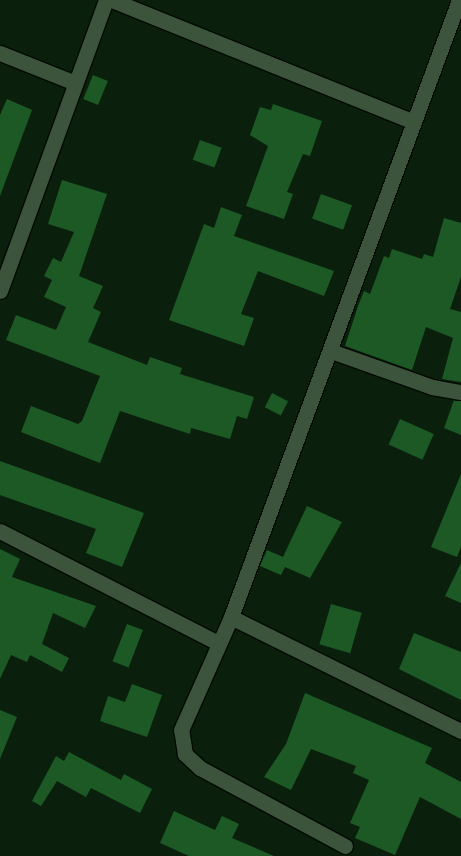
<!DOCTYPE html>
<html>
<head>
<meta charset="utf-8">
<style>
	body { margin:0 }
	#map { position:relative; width:461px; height:856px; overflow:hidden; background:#0a200c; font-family:"Roboto Condensed",sans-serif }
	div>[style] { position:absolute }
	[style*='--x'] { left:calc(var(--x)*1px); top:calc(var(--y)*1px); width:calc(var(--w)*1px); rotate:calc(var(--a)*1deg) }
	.building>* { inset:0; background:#1d5924; transform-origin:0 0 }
	.roads { filter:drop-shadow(1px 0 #000900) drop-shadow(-1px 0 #000900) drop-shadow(0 1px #000900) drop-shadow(0 -1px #000900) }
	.street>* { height:15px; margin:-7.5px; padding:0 7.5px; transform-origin:7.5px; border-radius:7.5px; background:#3c533c }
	span { translate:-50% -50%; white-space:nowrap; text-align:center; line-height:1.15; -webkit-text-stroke:4px #031704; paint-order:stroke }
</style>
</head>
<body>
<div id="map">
	<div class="building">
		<i style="left:93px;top:75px;width:16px;height:26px;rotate:22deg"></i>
		<i style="clip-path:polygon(7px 99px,32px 110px,0 196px,0 115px)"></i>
		<i style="clip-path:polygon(273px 104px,322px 121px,310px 156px,303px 154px,287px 192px,293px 194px,284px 219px,246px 206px,268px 146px,250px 135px,260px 107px,271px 110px)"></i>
		<i style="left:200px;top:140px;width:23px;height:21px;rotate:20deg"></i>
		<i style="clip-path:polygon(62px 180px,107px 194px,79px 276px,103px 286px,93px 308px,101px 312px,88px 342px,147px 365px,150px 357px,182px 368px,180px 374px,254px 397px,247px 419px,237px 416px,230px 439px,191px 428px,190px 434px,120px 411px,100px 463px,21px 432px,31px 406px,78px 424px,82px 421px,100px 376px,6px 340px,16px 315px,56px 330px,66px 307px,44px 297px,52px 280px,44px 276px,53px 258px,61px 262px,74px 232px,48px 224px)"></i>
		<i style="left:321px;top:194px;width:33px;height:26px;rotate:20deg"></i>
		<i style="clip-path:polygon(221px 207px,242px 215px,234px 236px,334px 271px,324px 296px,258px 271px,241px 314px,254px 318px,244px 346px,169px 320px,204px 224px,214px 228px)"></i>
		<i style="clip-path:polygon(444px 218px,461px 223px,461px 277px,450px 309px,461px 312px,461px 382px,442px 379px,453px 338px,426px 327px,412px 370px,345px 346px,358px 306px,364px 291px,370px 294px,384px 256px,389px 258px,392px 249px,422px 259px,424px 254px,433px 257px)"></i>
		<i style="left:272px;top:393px;width:18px;height:16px;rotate:27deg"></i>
		<i style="clip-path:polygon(454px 400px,461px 401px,461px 435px,444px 428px)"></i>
		<i style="left:400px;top:419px;width:37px;height:28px;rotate:24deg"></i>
		<i style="clip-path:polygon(0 461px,144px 513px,122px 567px,86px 553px,96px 529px,0 495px)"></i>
		<i style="clip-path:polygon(461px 474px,461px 547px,457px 557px,431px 547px)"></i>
		<i style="clip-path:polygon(307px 506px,342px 522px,310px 578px,285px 567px,281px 575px,260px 566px,267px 550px,283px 557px)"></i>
		<i style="clip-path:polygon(0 549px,20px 559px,12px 577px,96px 606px,85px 628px,53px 613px,42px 644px,69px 658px,62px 672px,30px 655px,27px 662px,11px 655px,0 679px)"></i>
		<i style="clip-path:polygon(461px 563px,461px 603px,445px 596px)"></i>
		<i style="left:331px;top:604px;width:32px;height:42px;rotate:16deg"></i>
		<i style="left:127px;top:624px;width:17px;height:40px;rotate:21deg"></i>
		<i style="clip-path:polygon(414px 633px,461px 652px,461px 700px,399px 669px)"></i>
		<i style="clip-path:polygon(132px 684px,162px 695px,147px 737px,100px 721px,108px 696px,125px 702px)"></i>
		<i style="clip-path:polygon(305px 693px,432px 748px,425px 763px,461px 782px,461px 819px,420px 797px,395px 855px,355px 838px,360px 827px,350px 823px,369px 780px,353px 773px,356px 766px,311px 749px,291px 790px,264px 777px,286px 744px)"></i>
		<i style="clip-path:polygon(0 710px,17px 717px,0 759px)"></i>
		<i style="clip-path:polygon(69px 752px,121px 780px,124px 774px,152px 789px,140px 813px,91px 788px,86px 797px,57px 781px,41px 806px,32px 801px,56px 756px,64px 761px)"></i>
		<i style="clip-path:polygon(174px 811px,215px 830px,222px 816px,239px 824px,232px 838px,274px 856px,189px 856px,160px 843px)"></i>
	</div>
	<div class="roads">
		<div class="street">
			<i style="--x:112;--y:0;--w:323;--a:22"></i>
			<i style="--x:0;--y:53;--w:81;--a:21.8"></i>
			<i style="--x:0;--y:291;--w:310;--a:-70"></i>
			<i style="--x:331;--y:351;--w:107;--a:19.6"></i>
			<i style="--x:432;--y:387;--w:29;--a:10"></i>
			<i style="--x:0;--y:531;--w:245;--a:27.2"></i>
			<i style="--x:231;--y:617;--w:257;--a:26.4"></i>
			<i style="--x:345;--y:846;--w:165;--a:-151.7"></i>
			<i style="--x:200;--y:768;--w:21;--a:-137"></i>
			<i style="--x:185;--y:754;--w:24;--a:-99"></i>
			<i style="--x:181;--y:730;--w:124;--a:-66.1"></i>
			<i style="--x:231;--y:617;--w:658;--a:-69.72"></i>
		</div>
	</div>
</div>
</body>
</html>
